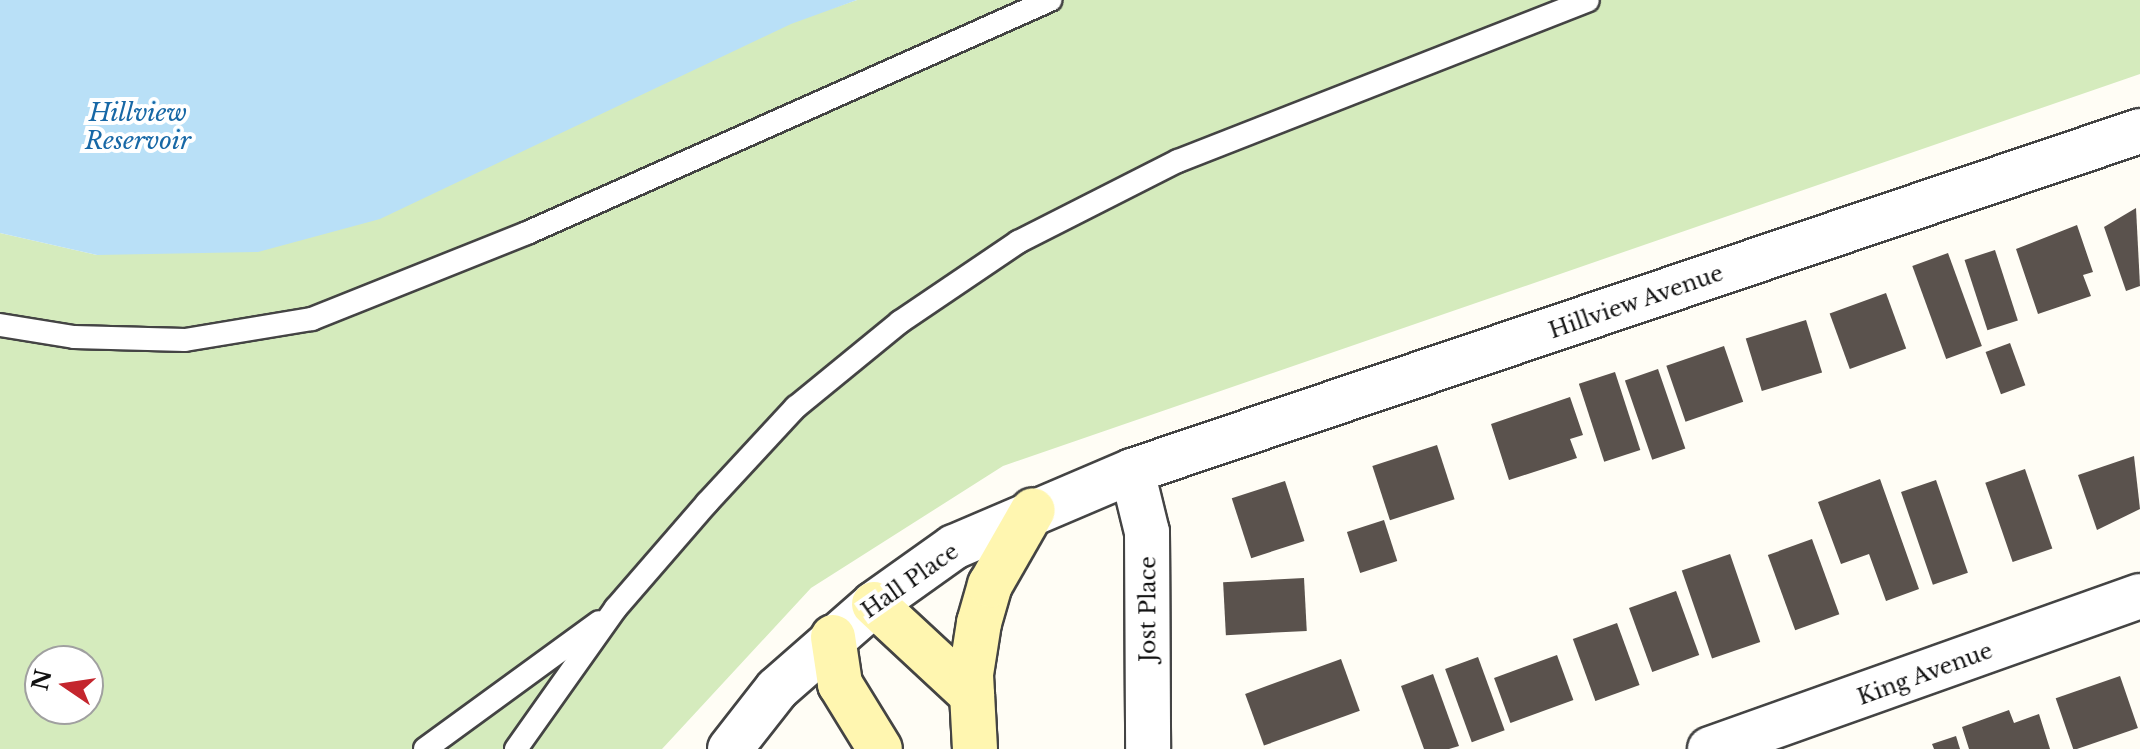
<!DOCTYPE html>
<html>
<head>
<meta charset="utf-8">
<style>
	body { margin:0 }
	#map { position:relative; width:2140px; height:749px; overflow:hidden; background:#fffdf5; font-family:"Libre Baskerville",serif }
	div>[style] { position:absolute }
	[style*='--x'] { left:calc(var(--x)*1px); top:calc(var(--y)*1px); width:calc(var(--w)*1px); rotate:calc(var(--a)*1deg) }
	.green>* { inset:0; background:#d5ebbd }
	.water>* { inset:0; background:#b9e0f7 }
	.building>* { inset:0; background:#5a524d; transform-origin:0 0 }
	.roads { filter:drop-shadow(2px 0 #444) drop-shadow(-2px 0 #444) drop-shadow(0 2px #444) drop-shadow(0 -2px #444) }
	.service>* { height:22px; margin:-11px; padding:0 11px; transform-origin:11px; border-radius:11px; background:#fff }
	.minor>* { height:44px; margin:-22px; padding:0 22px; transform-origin:22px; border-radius:22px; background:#fff }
	.tertiary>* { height:44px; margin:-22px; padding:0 22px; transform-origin:22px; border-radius:22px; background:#fff }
	.secondary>* { height:44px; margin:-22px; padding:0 22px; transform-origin:22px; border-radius:22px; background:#fff6b0 }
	span { translate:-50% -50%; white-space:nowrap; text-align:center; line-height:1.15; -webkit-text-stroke:8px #fff; paint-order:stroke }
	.street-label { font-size:22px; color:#111 }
	.water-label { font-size:24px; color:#1768a6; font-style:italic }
	.north { position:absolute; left:24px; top:645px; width:80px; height:80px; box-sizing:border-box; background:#fff; border:2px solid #a0a0a0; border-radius:50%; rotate:283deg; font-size:22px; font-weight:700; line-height:32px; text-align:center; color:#111 }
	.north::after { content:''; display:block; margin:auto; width:28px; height:36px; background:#c4262e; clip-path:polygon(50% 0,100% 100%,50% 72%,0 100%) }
</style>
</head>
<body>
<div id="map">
	<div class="green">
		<i style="clip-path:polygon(evenodd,857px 0,2140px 0,2140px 74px,1003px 466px,811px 588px,662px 749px,0 749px,0 233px,97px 255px,857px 0,40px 661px,88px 661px,88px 709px,40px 709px,40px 661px)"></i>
	</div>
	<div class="water">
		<i style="clip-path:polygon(0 0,857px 0,791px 24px,380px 219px,258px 252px,97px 255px,0 233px)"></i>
	</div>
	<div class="building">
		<i style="clip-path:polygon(2136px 208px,2140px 286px,2126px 291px,2104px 227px)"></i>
		<i style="clip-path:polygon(2077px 225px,2093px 272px,2083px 275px,2091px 296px,2038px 314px,2016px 249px)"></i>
		<i style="left:1995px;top:250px;width:74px;height:32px;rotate:72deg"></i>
		<i style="left:1948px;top:253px;width:99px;height:38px;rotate:70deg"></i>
		<i style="left:1886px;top:293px;width:59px;height:60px;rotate:70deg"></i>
		<i style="left:1806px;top:320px;width:55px;height:63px;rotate:73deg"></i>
		<i style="left:2010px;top:343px;width:45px;height:26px;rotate:70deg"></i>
		<i style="left:1724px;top:346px;width:59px;height:61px;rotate:71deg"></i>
		<i style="left:1658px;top:369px;width:84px;height:35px;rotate:71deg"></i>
		<i style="left:1615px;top:372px;width:82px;height:38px;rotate:72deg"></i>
		<i style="clip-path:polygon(1570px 397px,1583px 435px,1570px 439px,1577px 458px,1509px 480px,1491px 424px)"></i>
		<i style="left:1437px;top:445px;width:57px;height:68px;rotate:72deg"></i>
		<i style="clip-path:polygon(2134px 456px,2140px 509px,2097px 530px,2078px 475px)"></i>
		<i style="left:2025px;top:469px;width:84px;height:42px;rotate:71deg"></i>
		<i style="clip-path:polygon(1880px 479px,1919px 589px,1886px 601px,1869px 554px,1841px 564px,1818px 502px)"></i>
		<i style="left:1936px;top:480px;width:98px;height:37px;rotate:71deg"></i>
		<i style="left:1285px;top:481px;width:63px;height:56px;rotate:72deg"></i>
		<i style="left:1384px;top:520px;width:43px;height:39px;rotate:72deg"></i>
		<i style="left:1812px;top:539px;width:80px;height:47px;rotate:70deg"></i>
		<i style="left:1730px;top:554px;width:93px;height:51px;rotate:71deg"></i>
		<i style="left:1304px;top:578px;width:53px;height:81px;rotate:87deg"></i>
		<i style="left:1676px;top:591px;width:68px;height:50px;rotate:70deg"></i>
		<i style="left:1617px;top:623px;width:66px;height:47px;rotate:70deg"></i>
		<i style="left:1557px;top:655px;width:48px;height:67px;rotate:70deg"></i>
		<i style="left:1478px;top:657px;width:78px;height:35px;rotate:70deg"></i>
		<i style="left:1341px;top:659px;width:55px;height:102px;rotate:70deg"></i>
		<i style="clip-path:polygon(1433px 674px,1459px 746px,1449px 749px,1424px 749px,1401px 686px)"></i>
		<i style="left:2120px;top:676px;width:55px;height:68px;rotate:71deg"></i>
		<i style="clip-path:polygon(2009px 710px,2014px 723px,2039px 714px,2050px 749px,1969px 749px,1962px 727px)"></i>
		<i style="clip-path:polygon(1956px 736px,1960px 749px,1934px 749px,1932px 744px)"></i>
	</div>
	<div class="roads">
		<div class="service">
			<i style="--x:0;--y:325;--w:75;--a:9.2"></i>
			<i style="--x:74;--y:337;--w:111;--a:1.5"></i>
			<i style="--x:185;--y:340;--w:129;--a:-9.4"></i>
			<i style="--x:312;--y:319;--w:232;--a:-21.8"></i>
			<i style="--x:527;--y:233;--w:573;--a:-24.01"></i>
			<i style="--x:425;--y:749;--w:215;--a:-36.1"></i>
			<i style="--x:516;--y:749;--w:173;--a:-54.7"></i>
			<i style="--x:616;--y:608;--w:139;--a:-49.1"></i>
			<i style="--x:707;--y:503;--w:131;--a:-47.2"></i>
			<i style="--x:796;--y:407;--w:134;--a:-39.3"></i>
			<i style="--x:900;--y:322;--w:143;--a:-34.1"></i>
			<i style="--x:1018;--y:242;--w:179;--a:-26.9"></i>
			<i style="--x:1178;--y:161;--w:440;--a:-21.4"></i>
		</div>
		<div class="minor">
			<i style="--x:1132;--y:471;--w:63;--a:76.2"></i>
			<i style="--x:1147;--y:532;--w:217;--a:89.7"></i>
			<i style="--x:874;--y:604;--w:98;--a:-35.5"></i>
			<i style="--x:954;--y:547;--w:194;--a:-23.1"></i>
			<i style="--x:1132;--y:471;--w:1064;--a:-18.64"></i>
			<i style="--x:1710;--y:749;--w:456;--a:-19.6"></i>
		</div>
		<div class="tertiary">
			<i style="--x:730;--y:749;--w:76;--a:-51.9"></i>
			<i style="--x:777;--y:689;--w:129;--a:-41.2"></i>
		</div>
		<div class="secondary">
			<i style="--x:874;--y:604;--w:134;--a:42.9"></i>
			<i style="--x:833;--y:637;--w:48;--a:81.5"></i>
			<i style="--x:840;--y:684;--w:76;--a:58.4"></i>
			<i style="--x:975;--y:749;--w:75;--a:-93.1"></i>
			<i style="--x:971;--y:674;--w:52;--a:-81.1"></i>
			<i style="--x:979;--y:623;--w:40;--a:-74"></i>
			<i style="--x:990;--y:585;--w:86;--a:-60.2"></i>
		</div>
	</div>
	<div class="street-label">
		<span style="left:1636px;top:302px;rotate:-19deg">Hillview Avenue</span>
		<span style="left:910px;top:581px;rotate:-35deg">Hall Place</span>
		<span style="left:1148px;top:609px;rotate:-90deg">Jost Place</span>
		<span style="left:1925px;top:674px;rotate:-20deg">King Avenue</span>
	</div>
	<div class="water-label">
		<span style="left:138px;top:127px">Hillview<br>Reservoir</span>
	</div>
	<div class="north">N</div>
</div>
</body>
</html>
